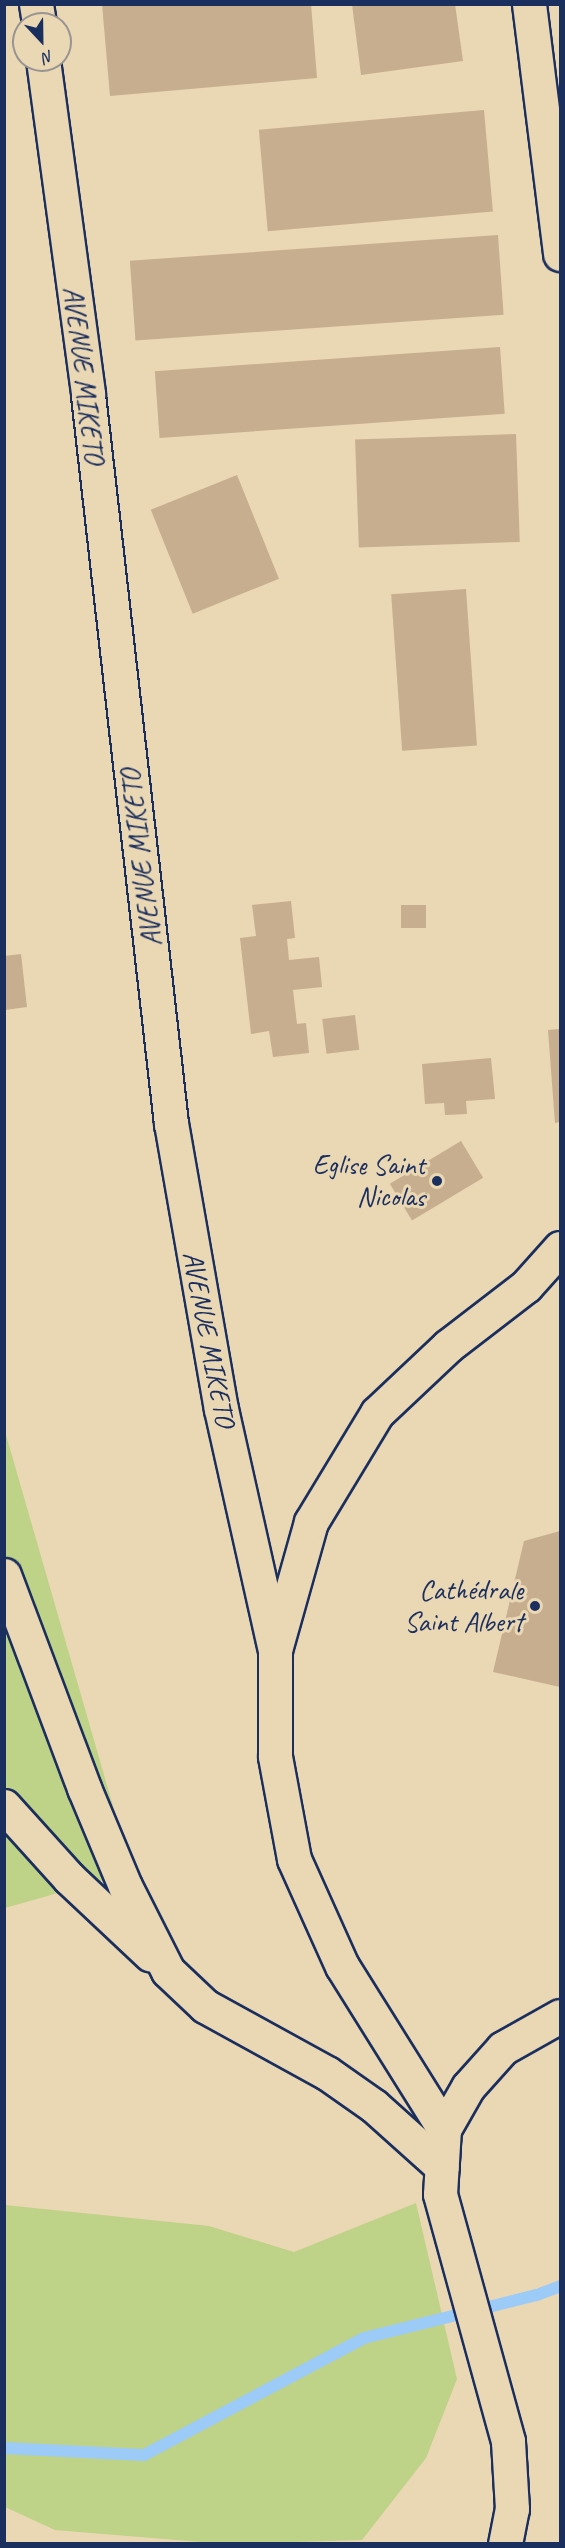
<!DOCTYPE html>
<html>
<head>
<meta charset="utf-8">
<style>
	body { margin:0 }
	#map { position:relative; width:565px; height:2548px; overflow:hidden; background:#ead7b4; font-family:Caveat,sans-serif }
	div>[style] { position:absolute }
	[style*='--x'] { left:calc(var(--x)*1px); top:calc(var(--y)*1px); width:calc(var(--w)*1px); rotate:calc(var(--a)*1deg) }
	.green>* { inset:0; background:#bed288 }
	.stream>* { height:12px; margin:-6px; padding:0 6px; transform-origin:6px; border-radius:6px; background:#9ccbf7 }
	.building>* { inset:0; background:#c6ae8f; transform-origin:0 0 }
	.roads { filter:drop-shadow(2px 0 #1b2f5e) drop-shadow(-2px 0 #1b2f5e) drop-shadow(0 2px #1b2f5e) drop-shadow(0 -2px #1b2f5e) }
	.minor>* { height:33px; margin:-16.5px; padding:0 16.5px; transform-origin:16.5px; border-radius:16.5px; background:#ead7b4 }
	.dots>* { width:16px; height:16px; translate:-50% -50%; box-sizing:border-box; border:3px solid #ead7b4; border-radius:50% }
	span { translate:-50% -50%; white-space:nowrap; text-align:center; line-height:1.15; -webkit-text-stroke:6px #ead7b4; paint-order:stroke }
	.street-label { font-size:28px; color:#1b2f5e }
	.poi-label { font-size:28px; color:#1b2f5e }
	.right { translate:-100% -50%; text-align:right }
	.frame { position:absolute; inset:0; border:6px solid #1b2f5e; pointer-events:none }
	.north { position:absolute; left:12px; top:12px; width:60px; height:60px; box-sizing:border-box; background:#ead7b4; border:2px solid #979492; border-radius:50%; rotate:158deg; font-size:16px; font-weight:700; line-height:24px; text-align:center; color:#1b2f5e }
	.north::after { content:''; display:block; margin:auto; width:21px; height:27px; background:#1b2f5e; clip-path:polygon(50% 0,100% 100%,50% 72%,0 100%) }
</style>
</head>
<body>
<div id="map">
	<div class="green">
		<i style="clip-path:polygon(4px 1428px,132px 1872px,5px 1908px,4px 1908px)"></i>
		<i style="clip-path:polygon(416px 2203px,457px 2379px,426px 2458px,362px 2540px,225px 2544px,55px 2530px,5px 2507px,5px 2205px,209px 2226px,294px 2252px)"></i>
	</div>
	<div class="stream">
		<i style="--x:4;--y:2448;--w:140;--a:2.9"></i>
		<i style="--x:144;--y:2455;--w:249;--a:-28"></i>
		<i style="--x:364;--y:2338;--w:178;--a:-14"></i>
		<i style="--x:537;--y:2295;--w:25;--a:-21"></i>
	</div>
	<div class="building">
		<i style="clip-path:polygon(102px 4px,311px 4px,317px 78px,110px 96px)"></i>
		<i style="clip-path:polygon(352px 4px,455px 4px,463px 61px,361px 75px)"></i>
		<i style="left:484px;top:110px;width:102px;height:226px;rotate:85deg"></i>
		<i style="left:498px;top:235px;width:80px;height:369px;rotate:86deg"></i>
		<i style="left:500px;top:347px;width:67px;height:346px;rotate:86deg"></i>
		<i style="left:516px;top:434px;width:108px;height:161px;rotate:88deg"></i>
		<i style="left:237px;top:475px;width:112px;height:93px;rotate:68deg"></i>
		<i style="left:466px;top:589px;width:157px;height:75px;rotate:86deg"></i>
		<i style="clip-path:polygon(291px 901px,295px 938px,287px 939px,289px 960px,319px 957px,322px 987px,293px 990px,297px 1024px,306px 1023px,309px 1053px,273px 1057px,269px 1031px,251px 1034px,240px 938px,256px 936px,252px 905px)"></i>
		<i style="left:401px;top:905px;width:25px;height:23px"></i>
		<i style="clip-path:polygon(21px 954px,27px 1007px,5px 1010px,4px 956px)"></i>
		<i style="left:355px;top:1015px;width:35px;height:33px;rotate:83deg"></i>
		<i style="clip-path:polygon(560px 1029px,560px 1122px,555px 1123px,548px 1030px)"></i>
		<i style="clip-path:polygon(491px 1058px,495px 1099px,466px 1101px,467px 1114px,445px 1115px,444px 1103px,425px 1104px,422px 1064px)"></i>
		<i style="left:461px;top:1141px;width:43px;height:83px;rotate:59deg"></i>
		<i style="clip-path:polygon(560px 1531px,560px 1687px,493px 1672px,524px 1541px)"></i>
	</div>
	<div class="roads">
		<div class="minor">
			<i style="--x:36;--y:4;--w:20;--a:81"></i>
			<i style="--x:529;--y:4;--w:252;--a:82.9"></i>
			<i style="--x:43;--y:60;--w:338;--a:82.3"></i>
			<i style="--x:88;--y:395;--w:733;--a:83.5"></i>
			<i style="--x:171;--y:1123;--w:290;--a:80.1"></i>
			<i style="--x:221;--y:1409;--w:247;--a:77.4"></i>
			<i style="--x:4;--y:1575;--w:228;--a:69.4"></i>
			<i style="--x:84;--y:1788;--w:106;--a:67.3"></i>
			<i style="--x:125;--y:1886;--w:95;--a:63.2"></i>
			<i style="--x:168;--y:1971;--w:51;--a:43.4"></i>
			<i style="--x:205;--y:2006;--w:139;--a:28.8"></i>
			<i style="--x:327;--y:2073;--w:57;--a:35.1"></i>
			<i style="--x:374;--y:2106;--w:91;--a:41.9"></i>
			<i style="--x:4;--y:1806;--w:97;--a:47.9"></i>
			<i style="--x:69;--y:1878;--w:112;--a:43.2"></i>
			<i style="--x:444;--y:2129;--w:192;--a:-122"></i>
			<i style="--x:342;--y:1966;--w:117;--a:-114.2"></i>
			<i style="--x:294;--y:1859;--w:105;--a:-100.5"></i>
			<i style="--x:275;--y:1756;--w:106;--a:-90"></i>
			<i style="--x:275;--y:1650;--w:133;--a:-74.3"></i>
			<i style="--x:311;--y:1522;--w:127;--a:-58.8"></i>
			<i style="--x:377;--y:1413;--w:98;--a:-43.3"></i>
			<i style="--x:448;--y:1346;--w:98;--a:-37.6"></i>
			<i style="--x:526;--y:1286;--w:51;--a:-48.2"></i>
			<i style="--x:505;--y:2544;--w:36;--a:-79"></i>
			<i style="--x:512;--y:2509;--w:68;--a:-93.4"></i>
			<i style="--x:508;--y:2441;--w:256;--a:-105.4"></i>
			<i style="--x:440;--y:2194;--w:65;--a:-86.5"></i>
			<i style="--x:444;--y:2129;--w:48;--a:-60.3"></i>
			<i style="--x:468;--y:2087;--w:52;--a:-48.1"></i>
			<i style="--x:503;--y:2048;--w:65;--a:-29.3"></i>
		</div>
	</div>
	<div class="dots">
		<i style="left:437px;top:1181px;background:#1b2f5e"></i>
		<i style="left:535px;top:1606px;background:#1b2f5e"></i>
	</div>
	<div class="street-label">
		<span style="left:84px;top:375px;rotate:83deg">AVENUE MIKETO</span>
		<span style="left:141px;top:858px;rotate:-97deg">AVENUE MIKETO</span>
		<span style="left:209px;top:1339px;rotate:79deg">AVENUE MIKETO</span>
	</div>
	<div class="poi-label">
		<span class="right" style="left:425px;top:1181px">Eglise Saint<br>Nicolas</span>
		<span class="right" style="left:523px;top:1606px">Cathédrale<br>Saint Albert</span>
	</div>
	<div class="frame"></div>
	<div class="north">N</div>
</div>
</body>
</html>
